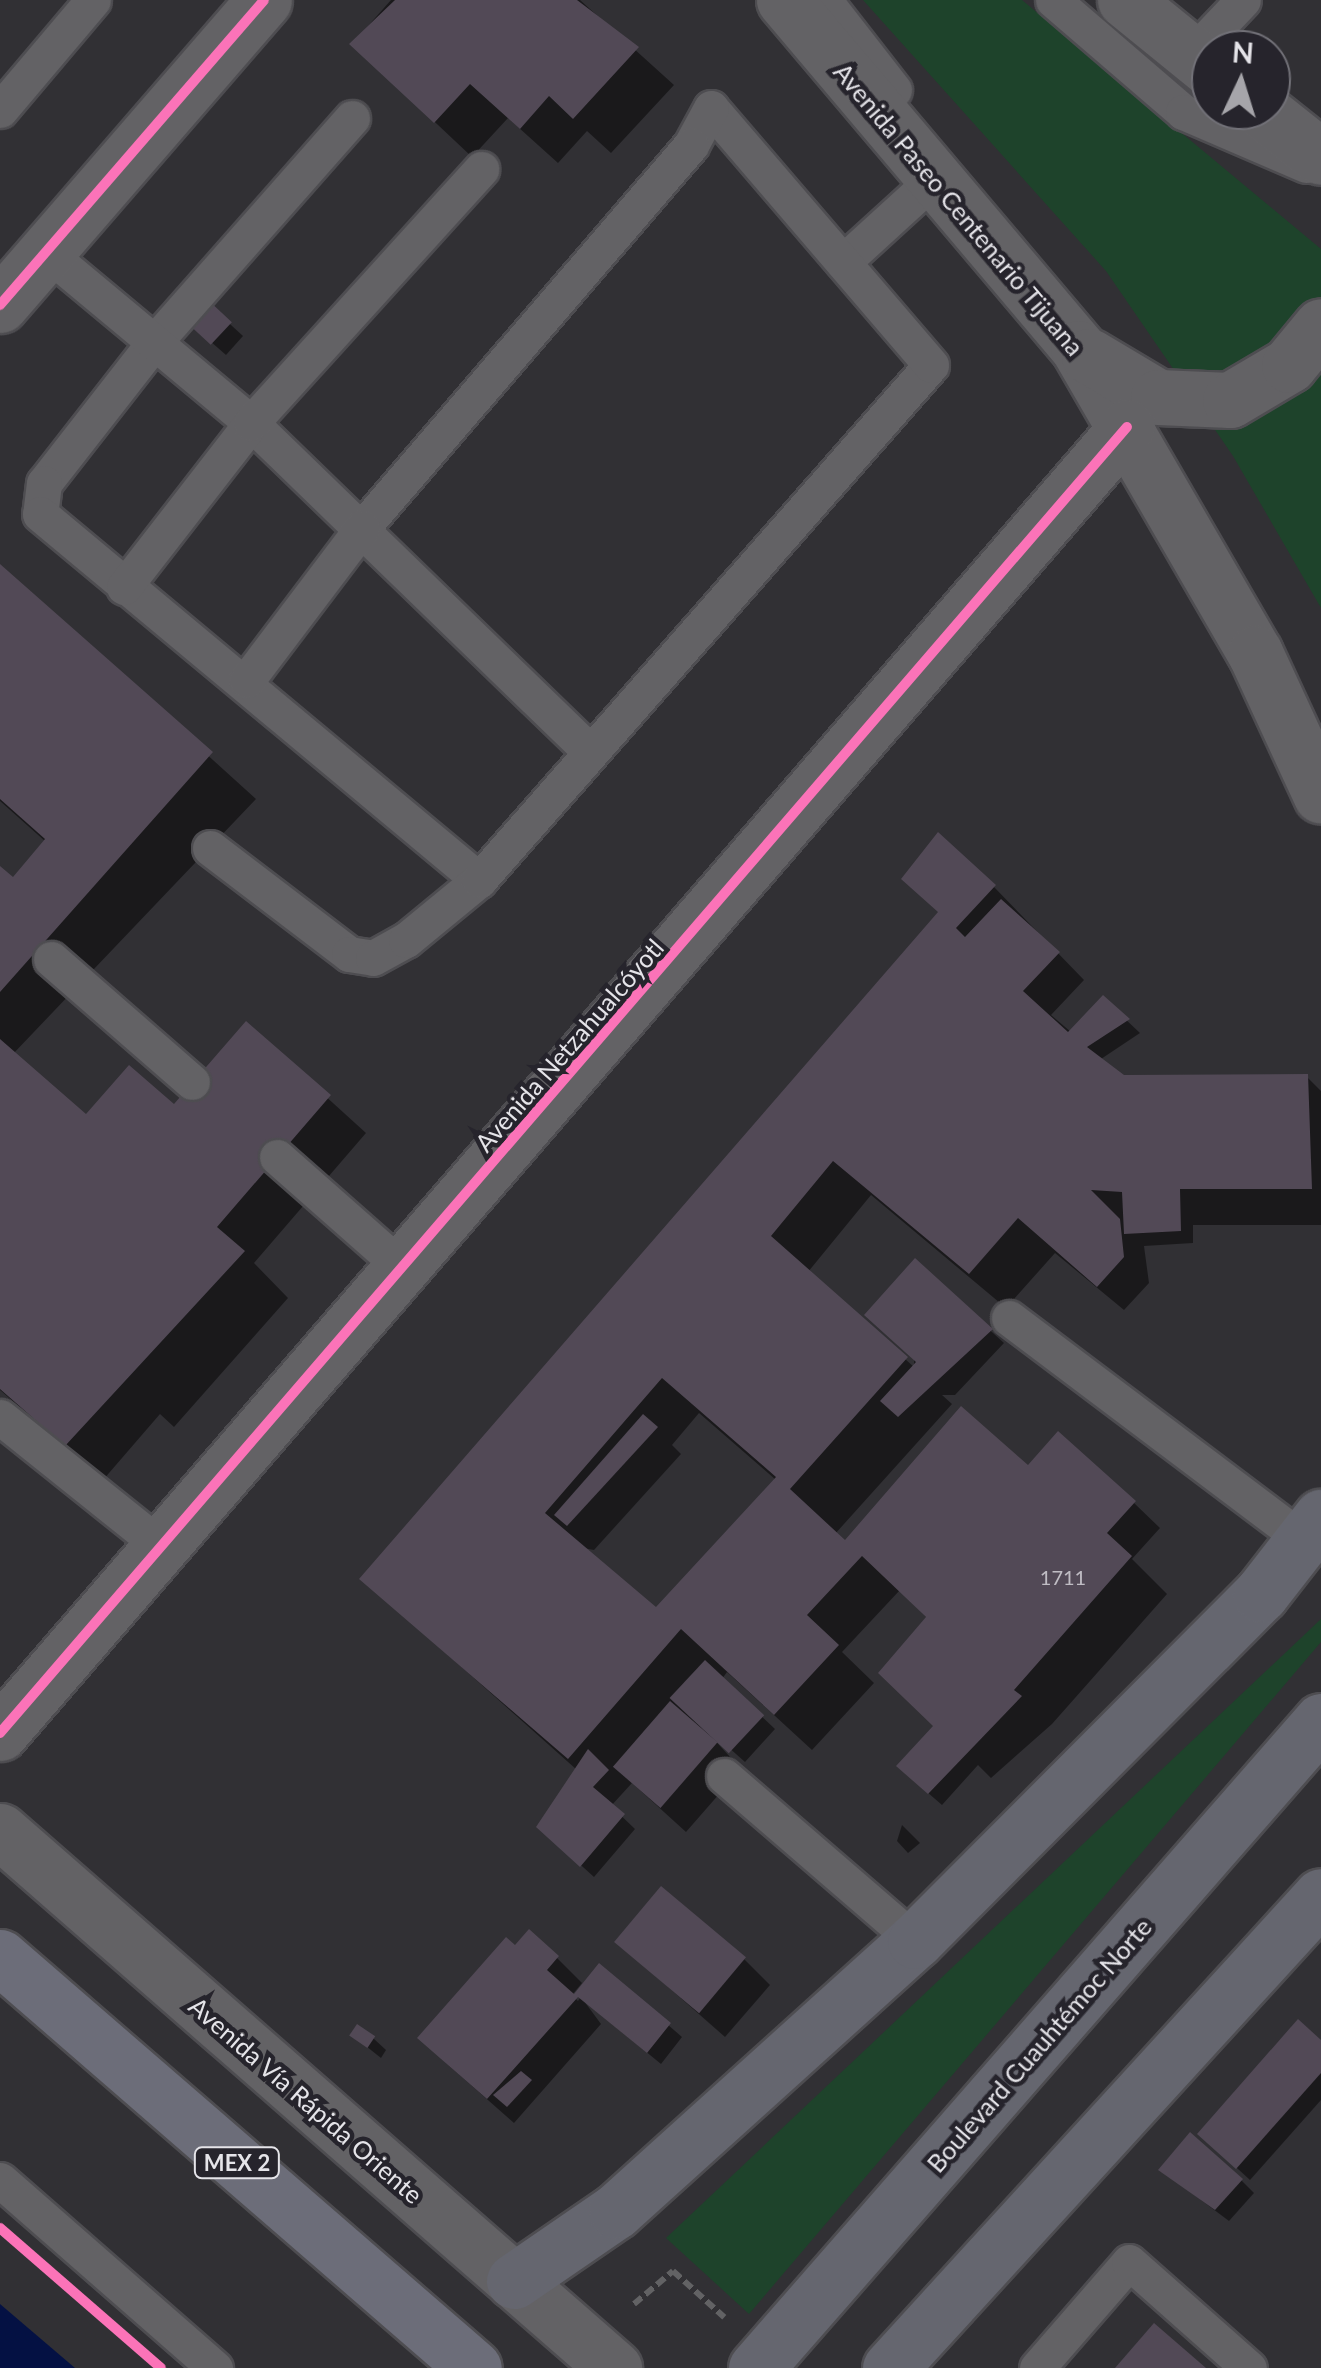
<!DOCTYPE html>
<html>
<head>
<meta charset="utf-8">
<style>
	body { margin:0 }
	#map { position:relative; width:1321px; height:2368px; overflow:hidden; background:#313034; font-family:Lato,sans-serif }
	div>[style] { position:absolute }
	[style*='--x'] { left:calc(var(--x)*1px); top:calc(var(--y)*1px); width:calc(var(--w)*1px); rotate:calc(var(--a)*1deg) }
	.green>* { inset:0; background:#1e432b }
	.water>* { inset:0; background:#041143 }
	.shadow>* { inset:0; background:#0007 }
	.building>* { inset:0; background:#524956; transform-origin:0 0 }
	.path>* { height:6px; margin-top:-3px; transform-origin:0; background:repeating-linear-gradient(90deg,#626264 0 10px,transparent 0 15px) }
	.roads { filter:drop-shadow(2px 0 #4e4d51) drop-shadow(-2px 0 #4e4d51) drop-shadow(0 2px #4e4d51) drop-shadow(0 -2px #4e4d51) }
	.lane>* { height:35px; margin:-17.5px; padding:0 17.5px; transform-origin:17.5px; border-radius:17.5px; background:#636265 }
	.secondary>* { height:55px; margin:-27.5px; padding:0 27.5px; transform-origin:27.5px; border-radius:27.5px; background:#636265 }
	.primary>* { height:55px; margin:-27.5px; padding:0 27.5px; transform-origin:27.5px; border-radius:27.5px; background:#65666f }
	.highway>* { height:55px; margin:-27.5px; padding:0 27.5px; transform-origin:27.5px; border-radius:27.5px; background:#6c6d79 }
	.cycleway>* { height:10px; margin:-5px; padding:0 5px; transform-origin:5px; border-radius:5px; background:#fb73b8 }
	span { translate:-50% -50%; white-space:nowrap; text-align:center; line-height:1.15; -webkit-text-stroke:9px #26242c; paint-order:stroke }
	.number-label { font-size:20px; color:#c0bdc4 }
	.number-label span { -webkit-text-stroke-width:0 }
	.shield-label span { padding:2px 8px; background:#26242c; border:2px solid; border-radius:8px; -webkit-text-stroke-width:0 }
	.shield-label { font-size:22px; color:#e5e4e9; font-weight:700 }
	.street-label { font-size:25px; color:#e5e4e9 }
	.north { position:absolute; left:1191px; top:30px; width:100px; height:100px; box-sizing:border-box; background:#26242c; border:2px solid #727178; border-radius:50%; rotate:4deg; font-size:28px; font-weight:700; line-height:40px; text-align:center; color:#e5e4e9 }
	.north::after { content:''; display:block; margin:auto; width:35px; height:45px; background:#a6a5aa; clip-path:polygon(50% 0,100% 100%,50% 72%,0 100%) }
</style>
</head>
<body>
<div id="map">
	<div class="green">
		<i style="clip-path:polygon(863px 0,1022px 0,1321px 249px,1321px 608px,1233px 456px,1106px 271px)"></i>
		<i style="clip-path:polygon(1321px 1619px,1321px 1642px,749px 2314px,666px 2238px)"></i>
	</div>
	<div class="water">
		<i style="clip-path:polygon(0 2304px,75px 2368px,0 2368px)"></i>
	</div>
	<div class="shadow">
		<i style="clip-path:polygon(391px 0,580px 0,674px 85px,611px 153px,587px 131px,558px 163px,508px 118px,472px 157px,352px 44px)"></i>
		<i style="clip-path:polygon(207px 303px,243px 336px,226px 355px,202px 334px)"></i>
		<i style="clip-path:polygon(0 567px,256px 799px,13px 1054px,87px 1118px,174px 1107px,246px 1024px,366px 1133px,254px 1263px,288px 1298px,174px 1427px,160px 1414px,103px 1480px,0 1390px,0 870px,13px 881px,46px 842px,0 801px)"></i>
		<i style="clip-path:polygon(evenodd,994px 887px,1084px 980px,1051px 1015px,1071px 1032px,1103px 998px,1140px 1033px,1101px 1059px,1123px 1078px,1307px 1077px,1321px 1091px,1321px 1225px,1193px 1225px,1193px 1243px,1144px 1246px,1149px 1283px,1124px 1310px,1055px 1253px,1006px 1308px,871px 1195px,808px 1272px,914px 1367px,915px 1262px,1004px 1343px,955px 1395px,942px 1395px,952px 1404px,835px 1534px,845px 1543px,1028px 1468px,1134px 1503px,1160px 1528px,1132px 1559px,1167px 1594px,1052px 1724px,991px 1778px,978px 1765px,942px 1805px,912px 1779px,933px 1730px,944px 1636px,900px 1590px,842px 1652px,874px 1683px,812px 1750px,727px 1672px,722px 1679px,775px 1729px,745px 1762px,691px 1714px,741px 1769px,686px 1832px,632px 1783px,611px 1806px,635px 1829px,594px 1877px,552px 1839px,577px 1770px,363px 1579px,940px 914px,994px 887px,699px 1413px,776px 1480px,656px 1611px,583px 1548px,594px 1550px,681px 1454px,672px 1445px,699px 1413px)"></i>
		<i style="clip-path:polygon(902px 1825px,920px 1843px,908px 1853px,897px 1841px)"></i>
		<i style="clip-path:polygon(617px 1942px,744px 1959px,770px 1985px,725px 2037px)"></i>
		<i style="clip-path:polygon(515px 1949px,557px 1958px,582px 1983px,572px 1995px,578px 2001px,600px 1966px,682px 2037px,661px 2064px,584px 2001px,601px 2024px,514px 2123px,446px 2063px)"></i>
		<i style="clip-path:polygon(352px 2035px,373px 2038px,386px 2050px,381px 2058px)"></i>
		<i style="clip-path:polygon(1321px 2044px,1321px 2100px,1250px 2180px,1213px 2146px)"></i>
		<i style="clip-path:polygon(1161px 2170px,1241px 2180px,1254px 2193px,1229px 2221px)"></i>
	</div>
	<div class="building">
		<i style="clip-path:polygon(395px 0,577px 0,639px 47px,573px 119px,549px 96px,520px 129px,470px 84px,434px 123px,349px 44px)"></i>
		<i style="left:207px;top:299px;width:34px;height:31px;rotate:43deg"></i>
		<i style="clip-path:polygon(0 564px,213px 752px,0 992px,0 866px,13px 877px,45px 839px,0 799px)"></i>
		<i style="clip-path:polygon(evenodd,938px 832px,996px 885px,956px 928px,965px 937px,1001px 899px,1060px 952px,1023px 991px,1068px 1032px,1103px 995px,1130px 1019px,1087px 1047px,1124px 1075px,1308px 1074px,1312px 1189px,1180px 1189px,1181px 1231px,1124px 1234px,1122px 1192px,1091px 1190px,1120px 1219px,1124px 1257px,1097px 1287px,1018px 1218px,969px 1274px,833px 1161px,771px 1236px,908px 1357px,790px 1489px,845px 1540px,961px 1406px,1028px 1465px,1058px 1431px,1136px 1501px,1107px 1533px,1132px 1556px,1014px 1690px,1022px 1696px,928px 1794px,896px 1766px,933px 1726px,878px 1673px,926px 1617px,862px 1556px,807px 1615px,839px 1645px,774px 1715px,681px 1629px,568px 1759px,359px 1579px,938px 912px,901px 879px,938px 832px,662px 1378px,776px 1477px,656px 1607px,545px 1513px,662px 1378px)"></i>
		<i style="clip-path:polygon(246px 1021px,331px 1095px,217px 1227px,245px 1251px,65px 1446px,0 1389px,0 1039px,86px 1114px,129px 1065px,174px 1104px)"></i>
		<i style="clip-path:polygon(915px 1258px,993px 1329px,898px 1417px,880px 1401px,916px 1362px,864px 1315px)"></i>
		<i style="clip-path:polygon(643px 1414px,658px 1427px,567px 1526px,554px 1515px)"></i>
		<i style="left:705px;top:1660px;width:81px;height:52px;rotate:43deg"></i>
		<i style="left:670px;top:1701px;width:63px;height:87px;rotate:41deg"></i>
		<i style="clip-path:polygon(588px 1749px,609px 1770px,593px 1787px,625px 1814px,580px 1867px,536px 1827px)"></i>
		<i style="left:661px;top:1886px;width:111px;height:73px;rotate:40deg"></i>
		<i style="clip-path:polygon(529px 1929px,559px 1956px,547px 1970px,574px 1994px,599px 1963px,671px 2023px,647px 2053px,578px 1997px,487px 2099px,417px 2038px,506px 1937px,515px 1945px)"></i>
		<i style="clip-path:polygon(1298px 2019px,1321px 2040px,1321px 2073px,1236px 2169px,1197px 2134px)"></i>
		<i style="left:357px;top:2024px;width:22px;height:14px;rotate:34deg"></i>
		<i style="clip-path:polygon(521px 2071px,532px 2080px,507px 2107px,493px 2095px)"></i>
		<i style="clip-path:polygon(1190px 2132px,1243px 2179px,1215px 2210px,1158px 2170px)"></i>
		<i style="clip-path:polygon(1154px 2323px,1206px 2368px,1115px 2368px)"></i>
	</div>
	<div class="path">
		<i style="--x:634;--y:2304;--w:51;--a:-40.2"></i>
		<i style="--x:673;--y:2271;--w:69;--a:42"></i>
	</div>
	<div class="roads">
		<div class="lane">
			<i style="--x:824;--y:0;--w:114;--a:52.1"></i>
			<i style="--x:1053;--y:0;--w:172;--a:40.7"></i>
			<i style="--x:1183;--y:112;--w:134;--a:23.3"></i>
			<i style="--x:1192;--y:54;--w:74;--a:-46.6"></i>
			<i style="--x:0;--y:110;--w:144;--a:-49.8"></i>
			<i style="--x:352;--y:118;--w:303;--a:131.4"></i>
			<i style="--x:152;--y:345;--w:175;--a:128"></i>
			<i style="--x:44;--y:483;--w:31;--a:97"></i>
			<i style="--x:40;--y:514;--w:572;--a:39.82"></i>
			<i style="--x:46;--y:252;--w:267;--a:39.8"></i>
			<i style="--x:251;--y:423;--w:471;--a:44.1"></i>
			<i style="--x:843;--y:262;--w:123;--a:-42.4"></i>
			<i style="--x:934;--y:179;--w:21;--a:-113"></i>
			<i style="--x:124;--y:587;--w:207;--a:-52.2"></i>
			<i style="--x:251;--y:423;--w:343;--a:-47.8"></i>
			<i style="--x:210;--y:848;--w:175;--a:37.3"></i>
			<i style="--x:349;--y:954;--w:24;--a:9"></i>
			<i style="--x:373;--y:958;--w:38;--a:-29"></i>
			<i style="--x:406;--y:940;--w:94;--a:-39.4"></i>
			<i style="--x:479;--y:880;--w:685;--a:-48.73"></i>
			<i style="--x:931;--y:365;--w:338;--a:-130.6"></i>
			<i style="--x:711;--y:108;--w:42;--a:118.4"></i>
			<i style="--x:691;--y:145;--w:505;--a:130.66"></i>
			<i style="--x:362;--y:528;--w:191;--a:127.1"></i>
			<i style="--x:51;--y:959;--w:187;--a:41.1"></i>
			<i style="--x:277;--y:1157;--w:169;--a:41.4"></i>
			<i style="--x:1009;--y:1318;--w:372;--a:37"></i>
			<i style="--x:0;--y:1417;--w:208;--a:38.7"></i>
			<i style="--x:724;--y:1776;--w:252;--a:40.8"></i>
			<i style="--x:0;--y:2180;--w:286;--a:41.2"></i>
			<i style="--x:1037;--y:2368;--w:140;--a:-49"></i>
			<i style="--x:1129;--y:2262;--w:160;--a:41.5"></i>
		</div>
		<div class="secondary">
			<i style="--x:784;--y:0;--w:456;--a:49.8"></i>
			<i style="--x:1078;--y:348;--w:353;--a:59.9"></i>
			<i style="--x:1255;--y:653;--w:157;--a:65.2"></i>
			<i style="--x:1125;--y:0;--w:111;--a:39.1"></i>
			<i style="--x:1262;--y:110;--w:75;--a:38.5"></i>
			<i style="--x:0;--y:305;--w:403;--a:-49.1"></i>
			<i style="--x:1089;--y:356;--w:80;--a:30.7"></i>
			<i style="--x:1158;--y:397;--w:72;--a:2.4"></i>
			<i style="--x:1230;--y:400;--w:69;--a:-30.7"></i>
			<i style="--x:1289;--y:365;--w:50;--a:-50.6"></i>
			<i style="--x:0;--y:1733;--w:1725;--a:-49.21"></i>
			<i style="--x:0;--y:1831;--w:816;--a:41.17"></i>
		</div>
		<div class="primary">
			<i style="--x:514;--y:2281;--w:124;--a:-34.5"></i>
			<i style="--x:616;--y:2211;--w:403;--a:-42.1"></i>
			<i style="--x:915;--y:1941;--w:490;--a:-45.1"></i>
			<i style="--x:1261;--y:1594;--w:98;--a:-52.1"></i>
			<i style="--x:756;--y:2368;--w:859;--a:-48.87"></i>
			<i style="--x:890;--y:2368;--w:639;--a:-47.6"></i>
		</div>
		<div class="highway">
			<i style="--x:0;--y:1957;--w:627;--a:40.93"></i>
		</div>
	</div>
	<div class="cycleway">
		<i style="--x:0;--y:305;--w:403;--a:-49.1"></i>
		<i style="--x:0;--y:1733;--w:1725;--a:-49.21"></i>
		<i style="--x:0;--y:2228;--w:213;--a:41"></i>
	</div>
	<div class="number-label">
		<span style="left:1063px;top:1577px">1711</span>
	</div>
	<div class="shield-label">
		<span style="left:237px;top:2163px">MEX 2</span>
	</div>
	<div class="street-label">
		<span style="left:959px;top:209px;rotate:50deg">Avenida Paseo Centenario Tijuana</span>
		<span style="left:569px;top:1045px;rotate:-49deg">Avenida Netzahualcóyotl</span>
		<span style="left:1039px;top:2045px;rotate:-49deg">Boulevard Cuauhtémoc Norte</span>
		<span style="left:306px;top:2100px;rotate:41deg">Avenida Vía Rápida Oriente</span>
	</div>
	<div class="north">N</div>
</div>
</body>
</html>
